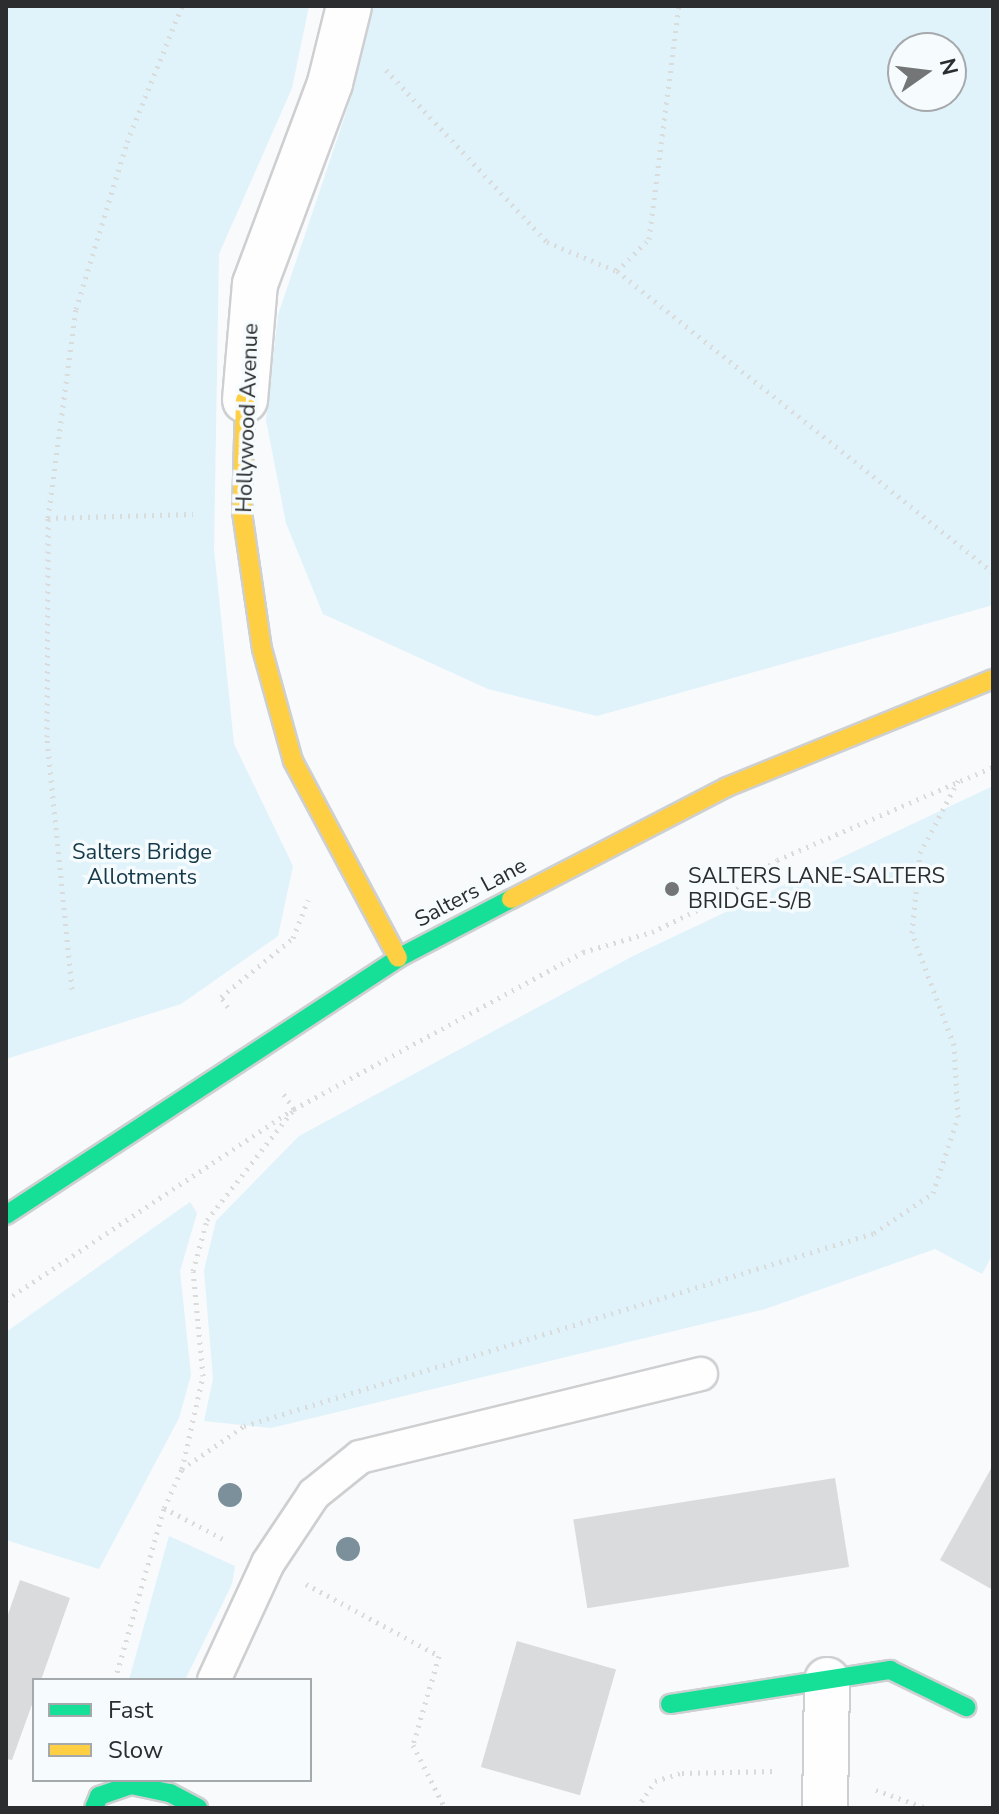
<!DOCTYPE html>
<html>
<head>
<meta charset="utf-8">
<style>
	body { margin:0 }
	#map { position:relative; width:999px; height:1814px; overflow:hidden; background:#f8fafc; font-family:"Nunito Sans",sans-serif }
	div>[style] { position:absolute }
	[style*='--x'] { left:calc(var(--x)*1px); top:calc(var(--y)*1px); width:calc(var(--w)*1px); rotate:calc(var(--a)*1deg) }
	.green>* { inset:0; background:#e0f2fa }
	.building>* { inset:0; background:#d9dbdc; transform-origin:0 0 }
	.path>* { height:5px; margin-top:-2.5px; transform-origin:0; background:repeating-linear-gradient(90deg,#dadbdb 0 2px,transparent 0 8px) }
	.roads { filter:drop-shadow(2px 0 #cecfd1) drop-shadow(-2px 0 #cecfd1) drop-shadow(0 2px #cecfd1) drop-shadow(0 -2px #cecfd1) }
	.lane>* { height:32px; margin:-16px; padding:0 16px; transform-origin:16px; border-radius:16px; background:#fefeff }
	.street>* { height:44px; margin:-22px; padding:0 22px; transform-origin:22px; border-radius:22px; background:#fefeff }
	.fast>* { height:18px; margin:-9px; padding:0 9px; transform-origin:9px; border-radius:9px; background:#16e098 }
	.slow>* { height:18px; margin:-9px; padding:0 9px; transform-origin:9px; border-radius:9px; background:#ffcf43 }
	.trees>* { width:24px; height:24px; margin:-12px; border-radius:50%; background:#7b909a }
	.dots>* { width:22px; height:22px; translate:-50% -50%; box-sizing:border-box; border:4px solid #f6fbfe; border-radius:50% }
	span { translate:-50% -50%; white-space:nowrap; text-align:center; line-height:1.15; -webkit-text-stroke:7px #f6fbfe; paint-order:stroke }
	.street-label { font-size:22px; color:#2b2d2e }
	.park-label { font-size:22px; color:#143949 }
	.poi-label { font-size:22px; color:#2b2d2e }
	.left { translate:0 -50%; text-align:left }
	.frame { position:absolute; inset:0; border:8px solid #2b2d2e; pointer-events:none }
	.legend { position:absolute; left:32px; top:1678px; width:280px; height:104px; box-sizing:border-box; background:#f6fbfe; border:2px solid #a5a9ab; margin:0; padding:10px 14px; list-style:none; font-size:24px; color:#2b2d2e }
	.legend li { display:flex; align-items:center; gap:16px; height:40px }
	.legend b { width:40px; border:2px solid #a5a9ab }
	.north { position:absolute; left:887px; top:32px; width:80px; height:80px; box-sizing:border-box; background:#f6fbfe; border:2px solid #a5a9ab; border-radius:50%; rotate:76deg; font-size:22px; font-weight:700; line-height:32px; text-align:center; color:#2b2d2e }
	.north::after { content:''; display:block; margin:auto; width:28px; height:36px; background:#737576; clip-path:polygon(50% 0,100% 100%,50% 72%,0 100%) }
</style>
</head>
<body>
<div id="map">
	<div class="green">
		<i style="clip-path:polygon(6px 6px,309px 6px,292px 88px,219px 254px,214px 549px,234px 744px,293px 866px,278px 936px,181px 1004px,6px 1059px)"></i>
		<i style="clip-path:polygon(evenodd,372px 6px,993px 6px,993px 605px,597px 716px,488px 689px,323px 614px,286px 523px,266px 420px,278px 315px,353px 92px,372px 6px,903px 48px,951px 48px,951px 96px,903px 96px,903px 48px)"></i>
		<i style="clip-path:polygon(993px 786px,993px 1254px,982px 1274px,935px 1249px,765px 1309px,271px 1428px,204px 1421px,213px 1379px,204px 1270px,216px 1221px,299px 1136px,635px 955px)"></i>
		<i style="clip-path:polygon(190px 1202px,197px 1213px,180px 1271px,191px 1375px,179px 1418px,99px 1569px,6px 1540px,6px 1332px)"></i>
		<i style="clip-path:polygon(169px 1536px,235px 1566px,232px 1584px,185px 1680px,129px 1680px)"></i>
	</div>
	<div class="building">
		<i style="clip-path:polygon(993px 1465px,993px 1590px,940px 1560px)"></i>
		<i style="left:835px;top:1478px;width:90px;height:265px;rotate:81deg"></i>
		<i style="clip-path:polygon(20px 1580px,70px 1598px,41px 1680px,34px 1680px,34px 1699px,12px 1760px,6px 1759px,6px 1620px)"></i>
		<i style="left:517px;top:1641px;width:103px;height:131px;rotate:16deg"></i>
	</div>
	<div class="path">
		<i style="--x:386;--y:70;--w:236;--a:46.9"></i>
		<i style="--x:547;--y:242;--w:76;--a:22.5"></i>
		<i style="--x:617;--y:271;--w:482;--a:38.7"></i>
		<i style="--x:617;--y:271;--w:45;--a:-45"></i>
		<i style="--x:649;--y:239;--w:235;--a:-82.7"></i>
		<i style="--x:48;--y:518;--w:145;--a:-1.6"></i>
		<i style="--x:72;--y:989;--w:253;--a:-95.7"></i>
		<i style="--x:47;--y:737;--w:219;--a:-89.7"></i>
		<i style="--x:48;--y:518;--w:211;--a:-82.4"></i>
		<i style="--x:76;--y:309;--w:175;--a:-73"></i>
		<i style="--x:127;--y:142;--w:147;--a:-68"></i>
		<i style="--x:228;--y:1007;--w:12;--a:-125"></i>
		<i style="--x:221;--y:997;--w:93;--a:-39.3"></i>
		<i style="--x:293;--y:938;--w:41;--a:-68.5"></i>
		<i style="--x:6;--y:1300;--w:346;--a:-33.6"></i>
		<i style="--x:294;--y:1109;--w:329;--a:-28.5"></i>
		<i style="--x:583;--y:952;--w:72;--a:-16.2"></i>
		<i style="--x:652;--y:932;--w:71;--a:-25.8"></i>
		<i style="--x:716;--y:901;--w:73;--a:-33.9"></i>
		<i style="--x:777;--y:860;--w:235;--a:-23.3"></i>
		<i style="--x:182;--y:1469;--w:95;--a:-77.3"></i>
		<i style="--x:203;--y:1376;--w:105;--a:-95.4"></i>
		<i style="--x:193;--y:1271;--w:53;--a:-74.6"></i>
		<i style="--x:207;--y:1220;--w:141;--a:-51.9"></i>
		<i style="--x:294;--y:1109;--w:19;--a:-125"></i>
		<i style="--x:164;--y:1508;--w:71;--a:27.6"></i>
		<i style="--x:306;--y:1584;--w:151;--a:28.4"></i>
		<i style="--x:439;--y:1656;--w:93;--a:106.3"></i>
		<i style="--x:413;--y:1745;--w:71;--a:63.1"></i>
		<i style="--x:115;--y:1680;--w:179;--a:-74.1"></i>
		<i style="--x:164;--y:1508;--w:43;--a:-65.2"></i>
		<i style="--x:182;--y:1469;--w:75;--a:-34.7"></i>
		<i style="--x:244;--y:1426;--w:659;--a:-17.03"></i>
		<i style="--x:874;--y:1233;--w:71;--a:-34.1"></i>
		<i style="--x:933;--y:1193;--w:80;--a:-71.8"></i>
		<i style="--x:958;--y:1117;--w:72;--a:-93.2"></i>
		<i style="--x:954;--y:1045;--w:120;--a:-110.6"></i>
		<i style="--x:912;--y:933;--w:80;--a:-84.3"></i>
		<i style="--x:920;--y:853;--w:84;--a:-62.2"></i>
		<i style="--x:876;--y:1790;--w:53;--a:19.8"></i>
		<i style="--x:637;--y:1808;--w:32;--a:-56"></i>
		<i style="--x:655;--y:1781;--w:28;--a:-17"></i>
		<i style="--x:682;--y:1773;--w:94;--a:-1.2"></i>
	</div>
	<div class="roads">
		<div class="lane">
			<i style="--x:214;--y:1680;--w:129;--a:-65.2"></i>
			<i style="--x:268;--y:1563;--w:83;--a:-56.3"></i>
			<i style="--x:314;--y:1494;--w:59;--a:-38.8"></i>
			<i style="--x:360;--y:1457;--w:351;--a:-13.7"></i>
		</div>
		<div class="street">
			<i style="--x:245;--y:400;--w:116;--a:-85.1"></i>
			<i style="--x:255;--y:284;--w:215;--a:-69.5"></i>
			<i style="--x:330;--y:83;--w:79;--a:-76.1"></i>
			<i style="--x:825;--y:1808;--w:128;--a:-89.1"></i>
		</div>
		<div class="fast">
			<i style="--x:6;--y:1215;--w:469;--a:-33.2"></i>
			<i style="--x:398;--y:958;--w:127;--a:-27.6"></i>
			<i style="--x:670;--y:1704;--w:223;--a:-8.8"></i>
			<i style="--x:890;--y:1670;--w:85;--a:26"></i>
			<i style="--x:94;--y:1808;--w:13;--a:-67"></i>
			<i style="--x:99;--y:1796;--w:34;--a:-19"></i>
			<i style="--x:131;--y:1785;--w:40;--a:12"></i>
			<i style="--x:170;--y:1793;--w:32;--a:28"></i>
		</div>
		<div class="slow">
			<i style="--x:245;--y:400;--w:112;--a:91.5"></i>
			<i style="--x:242;--y:512;--w:138;--a:81.7"></i>
			<i style="--x:262;--y:649;--w:116;--a:74.5"></i>
			<i style="--x:293;--y:761;--w:223;--a:61.9"></i>
			<i style="--x:511;--y:899;--w:243;--a:-27.4"></i>
			<i style="--x:727;--y:787;--w:287;--a:-22.1"></i>
		</div>
	</div>
	<div class="trees">
		<i style="left:230px;top:1495px"></i>
		<i style="left:348px;top:1549px"></i>
	</div>
	<div class="dots">
		<i style="left:672px;top:889px;background:#737576"></i>
	</div>
	<div class="street-label">
		<span style="left:248px;top:418px;rotate:-88deg">Hollywood Avenue</span>
		<span style="left:471px;top:893px;rotate:-28deg">Salters Lane</span>
	</div>
	<div class="park-label">
		<span style="left:142px;top:865px">Salters Bridge<br>Allotments</span>
	</div>
	<div class="poi-label">
		<span class="left" style="left:688px;top:889px">SALTERS LANE-SALTERS<br>BRIDGE-S/B</span>
	</div>
	<div class="frame"></div>
	<ul class="legend">
	<li><b style="height:10px;background:#16e098"></b>Fast</li>
	<li><b style="height:10px;background:#ffcf43"></b>Slow</li>
	</ul>
	<div class="north">N</div>
</div>
</body>
</html>
